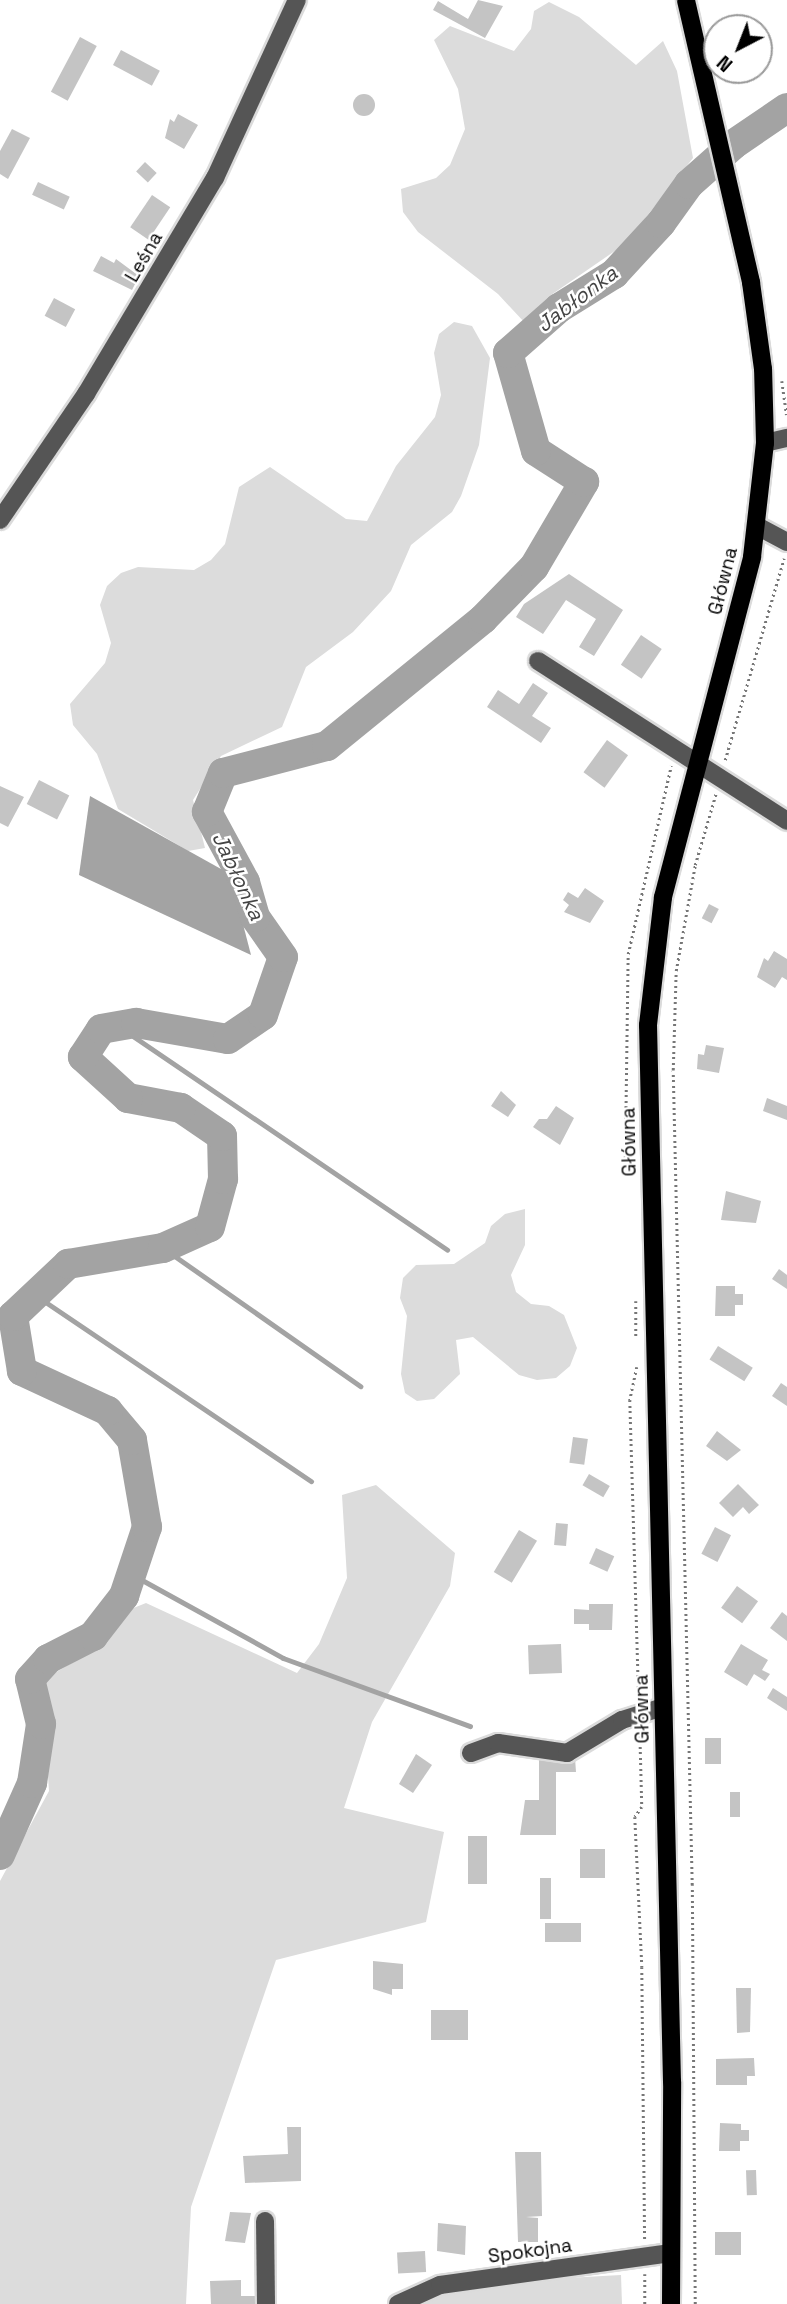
<!DOCTYPE html>
<html>
<head>
<meta charset="utf-8">
<style>
	body { margin:0 }
	#map { position:relative; width:787px; height:2304px; overflow:hidden; background:#fff; font-family:"Space Grotesk",sans-serif }
	div>[style] { position:absolute }
	[style*='--x'] { left:calc(var(--x)*1px); top:calc(var(--y)*1px); width:calc(var(--w)*1px); rotate:calc(var(--a)*1deg) }
	.green>* { inset:0; background:#dcdcdc }
	.water>* { inset:0; background:#a3a3a3 }
	.stream>* { height:5px; margin:-2.5px; padding:0 2.5px; transform-origin:2.5px; border-radius:2.5px; background:#a3a3a3 }
	.river>* { height:30px; margin:-15px; padding:0 15px; transform-origin:15px; border-radius:15px; background:#a3a3a3 }
	.building>* { inset:0; background:#c4c4c4; transform-origin:0 0 }
	.round { border-radius:50% }
	.path>* { height:2.5px; margin-top:-1.25px; transform-origin:0; background:repeating-linear-gradient(90deg,#777 0 2px,transparent 0 5.5px) }
	.roads { filter:drop-shadow(2px 0 #dbdbdb) drop-shadow(-2px 0 #dbdbdb) drop-shadow(0 2px #dbdbdb) drop-shadow(0 -2px #dbdbdb) }
	.minor>* { height:18px; margin:-9px; padding:0 9px; transform-origin:9px; border-radius:9px; background:#555 }
	.major>* { height:18px; margin:-9px; padding:0 9px; transform-origin:9px; border-radius:9px; background:#000 }
	span { translate:-50% -50%; white-space:nowrap; text-align:center; line-height:1.15; -webkit-text-stroke:5px #fff; paint-order:stroke }
	.street-label { font-size:19px; color:#000 }
	.water-label { font-size:21px; color:#444; font-style:italic }
	.north { position:absolute; left:703px; top:14px; width:70px; height:70px; box-sizing:border-box; background:#fff; border:2px solid #999; border-radius:50%; rotate:222deg; font-size:19px; font-weight:700; line-height:28px; text-align:center; color:#000 }
	.north::after { content:''; display:block; margin:auto; width:24px; height:32px; background:#000; clip-path:polygon(50% 0,100% 100%,50% 72%,0 100%) }
</style>
</head>
<body>
<div id="map">
	<div class="green">
		<i style="clip-path:polygon(549px 2px,579px 17px,636px 65px,663px 41px,677px 71px,693px 158px,625px 244px,551px 295px,525px 323px,498px 294px,418px 232px,403px 212px,401px 189px,436px 178px,450px 165px,465px 129px,458px 89px,434px 40px,450px 26px,514px 51px,531px 29px,534px 11px)"></i>
		<i style="clip-path:polygon(454px 322px,472px 326px,490px 358px,479px 445px,461px 496px,452px 512px,411px 545px,391px 591px,353px 632px,306px 667px,282px 727px,221px 756px,193px 800px,205px 848px,188px 851px,118px 809px,97px 754px,73px 725px,70px 704px,105px 663px,111px 643px,100px 605px,107px 586px,121px 573px,138px 567px,194px 570px,211px 560px,225px 544px,239px 487px,270px 467px,346px 519px,367px 521px,396px 466px,435px 417px,441px 395px,434px 353px,439px 334px)"></i>
		<i style="clip-path:polygon(525px 1209px,525px 1245px,511px 1275px,516px 1292px,531px 1304px,549px 1306px,564px 1315px,577px 1348px,570px 1366px,556px 1378px,537px 1380px,519px 1375px,473px 1337px,456px 1340px,460px 1374px,434px 1399px,417px 1401px,405px 1393px,401px 1374px,407px 1316px,400px 1298px,403px 1278px,416px 1265px,454px 1264px,485px 1243px,491px 1226px,505px 1214px)"></i>
		<i style="clip-path:polygon(376px 1485px,455px 1553px,450px 1586px,372px 1722px,344px 1808px,444px 1832px,426px 1922px,276px 1960px,191px 2207px,186px 2304px,0 2304px,0 1881px,49px 1791px,43px 1702px,46px 1678px,101px 1646px,121px 1613px,146px 1603px,297px 1673px,319px 1644px,347px 1578px,342px 1495px)"></i>
		<i style="clip-path:polygon(621px 2275px,622px 2304px,398px 2304px,440px 2285px)"></i>
	</div>
	<div class="water">
		<i style="clip-path:polygon(90px 796px,230px 874px,251px 955px,79px 875px)"></i>
	</div>
	<div class="stream">
		<i style="--x:118;--y:1026;--w:398;--a:34.2"></i>
		<i style="--x:163;--y:1248;--w:241;--a:35"></i>
		<i style="--x:35;--y:1295;--w:333;--a:34"></i>
		<i style="--x:131;--y:1574;--w:174;--a:28.9"></i>
		<i style="--x:283;--y:1658;--w:199;--a:20"></i>
	</div>
	<div class="river">
		<i style="--x:0;--y:1855;--w:79;--a:-66"></i>
		<i style="--x:32;--y:1783;--w:60;--a:-81.3"></i>
		<i style="--x:41;--y:1724;--w:46;--a:-103.7"></i>
		<i style="--x:30;--y:1679;--w:27;--a:-48"></i>
		<i style="--x:48;--y:1659;--w:51;--a:-27.1"></i>
		<i style="--x:93;--y:1636;--w:51;--a:-52.2"></i>
		<i style="--x:124;--y:1596;--w:73;--a:-71.6"></i>
		<i style="--x:147;--y:1527;--w:88;--a:-99.8"></i>
		<i style="--x:132;--y:1440;--w:38;--a:-130"></i>
		<i style="--x:108;--y:1411;--w:95;--a:-155.1"></i>
		<i style="--x:22;--y:1371;--w:56;--a:-99.3"></i>
		<i style="--x:13;--y:1316;--w:76;--a:-43.4"></i>
		<i style="--x:68;--y:1264;--w:96;--a:-9.6"></i>
		<i style="--x:163;--y:1248;--w:51;--a:-24.1"></i>
		<i style="--x:210;--y:1227;--w:50;--a:-74.8"></i>
		<i style="--x:223;--y:1179;--w:43;--a:-91.3"></i>
		<i style="--x:222;--y:1136;--w:50;--a:-145.7"></i>
		<i style="--x:181;--y:1108;--w:54;--a:-169.3"></i>
		<i style="--x:128;--y:1098;--w:61;--a:-137.7"></i>
		<i style="--x:83;--y:1057;--w:33;--a:-57"></i>
		<i style="--x:101;--y:1029;--w:36;--a:-10"></i>
		<i style="--x:136;--y:1023;--w:93;--a:9.9"></i>
		<i style="--x:228;--y:1039;--w:42;--a:-34.4"></i>
		<i style="--x:263;--y:1015;--w:61;--a:-71"></i>
		<i style="--x:283;--y:957;--w:49;--a:-125"></i>
		<i style="--x:255;--y:917;--w:36;--a:-106"></i>
		<i style="--x:245;--y:882;--w:80;--a:-118.5"></i>
		<i style="--x:207;--y:812;--w:42;--a:-67.7"></i>
		<i style="--x:223;--y:773;--w:107;--a:-14.6"></i>
		<i style="--x:327;--y:746;--w:201;--a:-39.1"></i>
		<i style="--x:483;--y:619;--w:73;--a:-45.6"></i>
		<i style="--x:534;--y:567;--w:99;--a:-59.5"></i>
		<i style="--x:584;--y:482;--w:57;--a:-147.1"></i>
		<i style="--x:536;--y:451;--w:102;--a:-105.9"></i>
		<i style="--x:508;--y:353;--w:68;--a:-41.4"></i>
		<i style="--x:559;--y:308;--w:65;--a:-31.7"></i>
		<i style="--x:614;--y:274;--w:69;--a:-47.3"></i>
		<i style="--x:661;--y:223;--w:48;--a:-54.3"></i>
		<i style="--x:689;--y:184;--w:60;--a:-41.6"></i>
		<i style="--x:734;--y:144;--w:64;--a:-34.2"></i>
	</div>
	<div class="building">
		<i style="clip-path:polygon(478px 0,503px 6px,485px 38px,433px 10px,438px 1px,468px 19px)"></i>
		<i style="left:80px;top:37px;width:19px;height:62px;rotate:28deg"></i>
		<i style="left:121px;top:50px;width:44px;height:17px;rotate:28deg"></i>
		<i class="round" style="left:353px;top:94px;width:22px;height:22px"></i>
		<i style="clip-path:polygon(178px 114px,198px 125px,184px 149px,165px 138px,170px 119px,174px 122px)"></i>
		<i style="clip-path:polygon(12px 129px,30px 138px,8px 179px,0 174px,0 151px)"></i>
		<i style="left:145px;top:162px;width:16px;height:13px;rotate:43deg"></i>
		<i style="left:38px;top:182px;width:35px;height:14px;rotate:25deg"></i>
		<i style="left:152px;top:195px;width:22px;height:39px;rotate:34deg"></i>
		<i style="clip-path:polygon(101px 256px,114px 263px,116px 259px,139px 276px,132px 290px,93px 271px)"></i>
		<i style="left:54px;top:298px;width:24px;height:20px;rotate:28deg"></i>
		<i style="clip-path:polygon(569px 574px,623px 610px,594px 656px,579px 647px,596px 619px,566px 600px,543px 634px,516px 617px,524px 604px)"></i>
		<i style="left:641px;top:635px;width:25px;height:36px;rotate:34deg"></i>
		<i style="clip-path:polygon(533px 683px,548px 693px,532px 716px,551px 728px,541px 743px,487px 707px,498px 690px,519px 704px)"></i>
		<i style="left:607px;top:740px;width:26px;height:40px;rotate:36deg"></i>
		<i style="left:39px;top:780px;width:34px;height:27px;rotate:27deg"></i>
		<i style="clip-path:polygon(0 786px,24px 797px,8px 827px,0 823px)"></i>
		<i style="clip-path:polygon(585px 888px,604px 901px,590px 923px,564px 912px,569px 905px,563px 900px,568px 892px,578px 898px)"></i>
		<i style="left:709px;top:904px;width:11px;height:16px;rotate:27deg"></i>
		<i style="clip-path:polygon(774px 951px,787px 959px,787px 980px,782px 977px,775px 988px,757px 977px,764px 958px,768px 961px)"></i>
		<i style="clip-path:polygon(706px 1045px,724px 1048px,719px 1073px,697px 1069px,698px 1054px,704px 1055px)"></i>
		<i style="clip-path:polygon(501px 1091px,516px 1105px,508px 1117px,491px 1106px)"></i>
		<i style="clip-path:polygon(767px 1098px,787px 1106px,787px 1120px,763px 1111px)"></i>
		<i style="clip-path:polygon(556px 1106px,574px 1118px,560px 1145px,533px 1127px,539px 1119px,547px 1119px)"></i>
		<i style="clip-path:polygon(726px 1191px,761px 1201px,756px 1223px,721px 1220px)"></i>
		<i style="clip-path:polygon(779px 1269px,787px 1275px,787px 1289px,772px 1279px)"></i>
		<i style="clip-path:polygon(716px 1286px,735px 1286px,735px 1294px,743px 1294px,743px 1305px,735px 1305px,735px 1316px,715px 1316px)"></i>
		<i style="left:718px;top:1346px;width:41px;height:16px;rotate:32deg"></i>
		<i style="clip-path:polygon(781px 1383px,787px 1387px,787px 1406px,772px 1396px)"></i>
		<i style="clip-path:polygon(717px 1431px,741px 1450px,727px 1461px,706px 1446px)"></i>
		<i style="left:573px;top:1437px;width:15px;height:26px;rotate:8deg"></i>
		<i style="left:589px;top:1474px;width:24px;height:13px;rotate:30deg"></i>
		<i style="clip-path:polygon(738px 1484px,759px 1505px,749px 1514px,743px 1507px,733px 1517px,719px 1503px)"></i>
		<i style="left:556px;top:1523px;width:12px;height:22px;rotate:5deg"></i>
		<i style="left:715px;top:1527px;width:18px;height:30px;rotate:27deg"></i>
		<i style="left:519px;top:1530px;width:21px;height:49px;rotate:31deg"></i>
		<i style="left:596px;top:1548px;width:20px;height:17px;rotate:24deg"></i>
		<i style="left:737px;top:1586px;width:26px;height:27px;rotate:36deg"></i>
		<i style="clip-path:polygon(589px 1604px,613px 1604px,612px 1630px,589px 1630px,589px 1624px,574px 1624px,574px 1609px,589px 1610px)"></i>
		<i style="clip-path:polygon(782px 1612px,787px 1616px,787px 1641px,770px 1628px)"></i>
		<i style="left:561px;top:1644px;width:29px;height:33px;rotate:88deg"></i>
		<i style="clip-path:polygon(741px 1644px,768px 1660px,762px 1670px,770px 1674px,765px 1681px,754px 1674px,747px 1686px,724px 1672px)"></i>
		<i style="clip-path:polygon(773px 1688px,787px 1697px,787px 1711px,767px 1698px)"></i>
		<i style="left:705px;top:1738px;width:16px;height:26px"></i>
		<i style="clip-path:polygon(416px 1754px,432px 1765px,413px 1793px,399px 1784px)"></i>
		<i style="clip-path:polygon(575px 1758px,576px 1772px,556px 1772px,556px 1835px,520px 1835px,525px 1800px,539px 1800px,539px 1759px)"></i>
		<i style="left:730px;top:1792px;width:10px;height:25px"></i>
		<i style="left:468px;top:1836px;width:19px;height:48px"></i>
		<i style="left:580px;top:1849px;width:25px;height:29px"></i>
		<i style="left:540px;top:1878px;width:11px;height:41px"></i>
		<i style="left:545px;top:1923px;width:36px;height:19px"></i>
		<i style="clip-path:polygon(373px 1961px,403px 1964px,403px 1989px,392px 1989px,392px 1995px,373px 1989px)"></i>
		<i style="clip-path:polygon(736px 1988px,751px 1988px,750px 2032px,737px 2033px)"></i>
		<i style="left:468px;top:2010px;width:30px;height:37px;rotate:90deg"></i>
		<i style="clip-path:polygon(754px 2058px,755px 2076px,747px 2076px,747px 2085px,716px 2085px,716px 2059px)"></i>
		<i style="clip-path:polygon(720px 2123px,741px 2124px,741px 2130px,749px 2130px,749px 2141px,740px 2141px,740px 2151px,719px 2151px)"></i>
		<i style="clip-path:polygon(287px 2127px,301px 2127px,301px 2181px,245px 2183px,243px 2156px,288px 2154px)"></i>
		<i style="clip-path:polygon(515px 2152px,541px 2152px,542px 2216px,526px 2217px,538px 2218px,538px 2242px,518px 2242px)"></i>
		<i style="left:756px;top:2170px;width:25px;height:10px;rotate:88deg"></i>
		<i style="clip-path:polygon(230px 2212px,251px 2213px,245px 2243px,225px 2241px)"></i>
		<i style="clip-path:polygon(438px 2223px,466px 2226px,465px 2255px,437px 2251px)"></i>
		<i style="left:715px;top:2232px;width:26px;height:23px"></i>
		<i style="left:425px;top:2251px;width:21px;height:28px;rotate:87deg"></i>
		<i style="clip-path:polygon(241px 2280px,241px 2296px,261px 2296px,261px 2304px,211px 2304px,210px 2281px)"></i>
	</div>
	<div class="path">
		<i style="--x:782;--y:381;--w:34;--a:82"></i>
		<i style="--x:725;--y:760;--w:210;--a:-73.7"></i>
		<i style="--x:635;--y:1169;--w:12;--a:-149"></i>
		<i style="--x:625;--y:1163;--w:209;--a:-89.2"></i>
		<i style="--x:628;--y:954;--w:193;--a:-77.1"></i>
		<i style="--x:636;--y:1301;--w:35;--a:90"></i>
		<i style="--x:637;--y:1367;--w:34;--a:102"></i>
		<i style="--x:630;--y:1400;--w:296;--a:88.3"></i>
		<i style="--x:640;--y:1730;--w:77;--a:88.5"></i>
		<i style="--x:642;--y:1807;--w:12;--a:125"></i>
		<i style="--x:635;--y:1817;--w:150;--a:87.3"></i>
		<i style="--x:642;--y:1967;--w:272;--a:89.4"></i>
		<i style="--x:645;--y:2274;--w:30;--a:90"></i>
		<i style="--x:695;--y:2304;--w:419;--a:-90.4"></i>
		<i style="--x:692;--y:1885;--w:815;--a:-91.34"></i>
		<i style="--x:673;--y:1070;--w:99;--a:-88.3"></i>
		<i style="--x:676;--y:971;--w:108;--a:-79.8"></i>
		<i style="--x:695;--y:865;--w:75;--a:-73.7"></i>
	</div>
	<div class="roads">
		<div class="minor">
			<i style="--x:765;--y:443;--w:23;--a:-13"></i>
			<i style="--x:0;--y:520;--w:153;--a:-55.7"></i>
			<i style="--x:86;--y:394;--w:252;--a:-59.2"></i>
			<i style="--x:215;--y:178;--w:196;--a:-65.3"></i>
			<i style="--x:757;--y:526;--w:34;--a:28"></i>
			<i style="--x:538;--y:661;--w:296;--a:32.7"></i>
			<i style="--x:471;--y:1753;--w:29;--a:-20"></i>
			<i style="--x:498;--y:1743;--w:70;--a:8.2"></i>
			<i style="--x:567;--y:1753;--w:64;--a:-31"></i>
			<i style="--x:622;--y:1720;--w:43;--a:-17.6"></i>
			<i style="--x:265;--y:2221;--w:83;--a:89.3"></i>
			<i style="--x:398;--y:2304;--w:46;--a:-24.3"></i>
			<i style="--x:440;--y:2285;--w:233;--a:-7.9"></i>
		</div>
		<div class="major">
			<i style="--x:671;--y:2304;--w:222;--a:-89.7"></i>
			<i style="--x:672;--y:2082;--w:1057;--a:-91.3"></i>
			<i style="--x:648;--y:1025;--w:129;--a:-83.3"></i>
			<i style="--x:663;--y:897;--w:351;--a:-75.3"></i>
			<i style="--x:752;--y:557;--w:115;--a:-83.5"></i>
			<i style="--x:765;--y:443;--w:74;--a:-91.5"></i>
			<i style="--x:763;--y:369;--w:88;--a:-97.9"></i>
			<i style="--x:751;--y:282;--w:289;--a:-103"></i>
		</div>
	</div>
	<div class="street-label">
		<span style="left:144px;top:257px;rotate:-60deg">Leśna</span>
		<span style="left:723px;top:581px;rotate:-76deg">Główna</span>
		<span style="left:629px;top:1142px;rotate:-91deg">Główna</span>
		<span style="left:642px;top:1709px;rotate:-91deg">Główna</span>
		<span style="left:530px;top:2251px;rotate:-8deg">Spokojna</span>
	</div>
	<div class="water-label">
		<span style="left:577px;top:299px;rotate:-37deg">Jabłonka</span>
		<span style="left:238px;top:876px;rotate:65deg">Jabłonka</span>
	</div>
	<div class="north">N</div>
</div>
</body>
</html>
